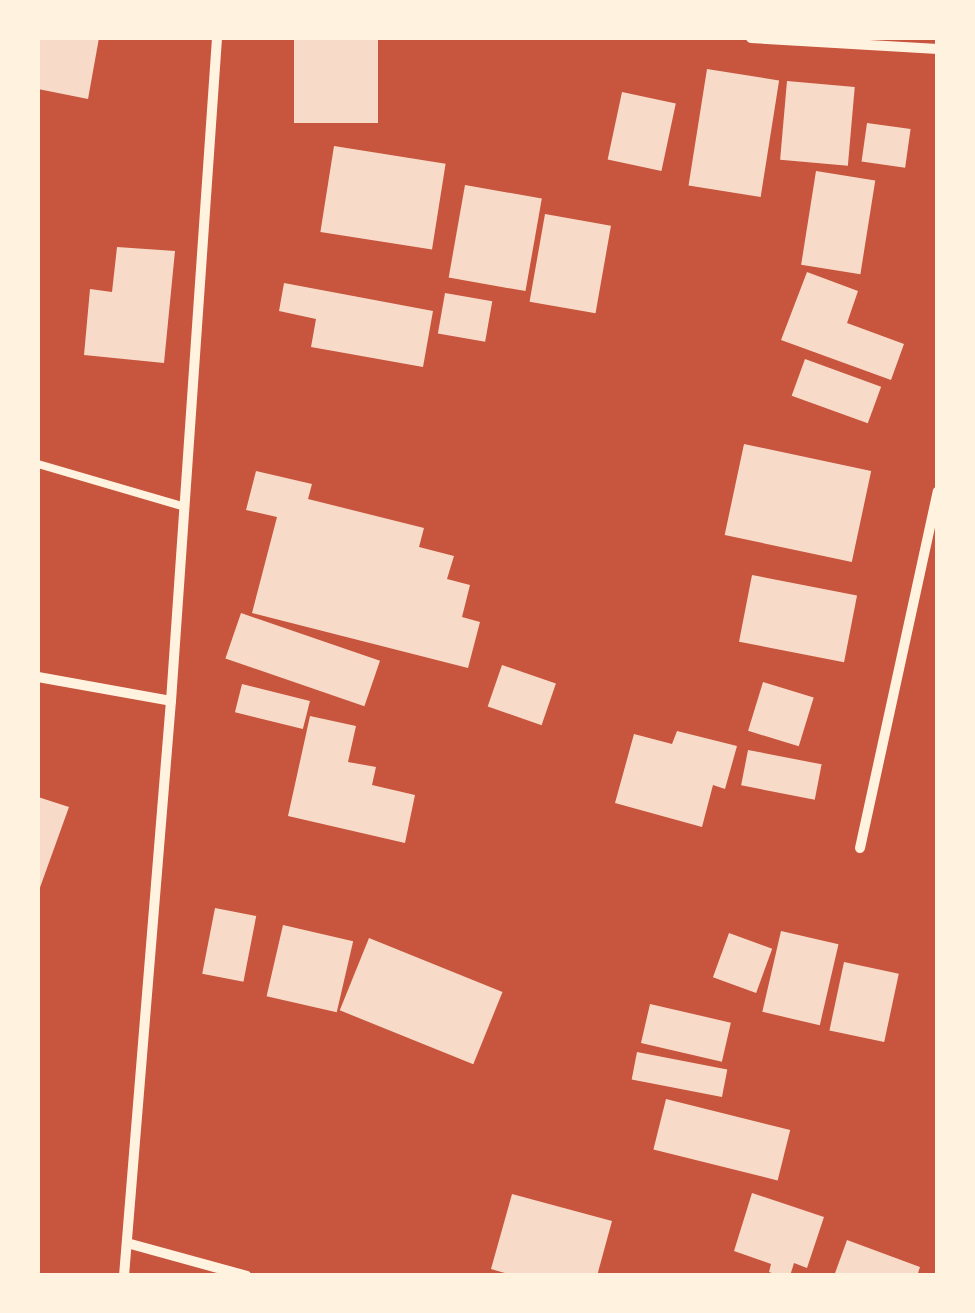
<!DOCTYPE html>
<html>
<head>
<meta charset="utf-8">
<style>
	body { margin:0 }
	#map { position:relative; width:975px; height:1313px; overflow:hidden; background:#c8553d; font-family:"Sofia Sans Condensed",sans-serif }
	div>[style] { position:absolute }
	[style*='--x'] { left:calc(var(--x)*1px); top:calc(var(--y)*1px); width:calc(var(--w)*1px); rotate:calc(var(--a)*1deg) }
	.building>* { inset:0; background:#f7dbc8; transform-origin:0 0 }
	.service>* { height:8px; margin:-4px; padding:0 4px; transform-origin:4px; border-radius:4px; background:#fff3e0 }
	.minor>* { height:10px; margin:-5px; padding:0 5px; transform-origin:5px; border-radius:5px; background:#fff3e0 }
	span { translate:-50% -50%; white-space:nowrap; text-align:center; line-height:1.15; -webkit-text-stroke:8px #fff3e0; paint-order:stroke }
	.frame { position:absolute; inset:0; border:40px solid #fff3e0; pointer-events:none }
</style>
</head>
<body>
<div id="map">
	<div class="building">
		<i style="clip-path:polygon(40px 38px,99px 38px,88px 99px,38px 89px)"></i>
		<i style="left:294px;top:38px;width:84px;height:85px"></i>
		<i style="left:707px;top:69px;width:73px;height:118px;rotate:9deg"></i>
		<i style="left:787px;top:81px;width:68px;height:79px;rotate:5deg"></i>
		<i style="left:622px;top:92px;width:55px;height:69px;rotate:12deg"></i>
		<i style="left:867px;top:123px;width:44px;height:39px;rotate:8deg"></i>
		<i style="left:334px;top:146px;width:113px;height:87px;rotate:9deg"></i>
		<i style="left:816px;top:171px;width:60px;height:95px;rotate:9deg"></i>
		<i style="left:465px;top:185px;width:78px;height:94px;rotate:10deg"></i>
		<i style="left:545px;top:214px;width:67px;height:89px;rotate:10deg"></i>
		<i style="clip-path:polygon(117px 247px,175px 251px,164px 363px,84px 355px,90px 289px,112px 292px)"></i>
		<i style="clip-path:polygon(807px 272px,858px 291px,847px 323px,904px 344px,891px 380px,781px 340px)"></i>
		<i style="clip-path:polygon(284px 283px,433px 311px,423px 367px,311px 347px,316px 319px,279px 311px)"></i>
		<i style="left:445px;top:293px;width:48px;height:41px;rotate:10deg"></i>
		<i style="left:805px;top:359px;width:81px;height:39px;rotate:20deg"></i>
		<i style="left:744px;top:444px;width:130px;height:93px;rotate:12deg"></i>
		<i style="clip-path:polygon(256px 471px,312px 484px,308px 499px,424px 528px,419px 547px,454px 556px,447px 579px,470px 585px,462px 617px,480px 622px,468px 668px,252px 613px,277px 517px,246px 510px)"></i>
		<i style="left:752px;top:575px;width:107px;height:68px;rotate:11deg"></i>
		<i style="left:241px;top:613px;width:147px;height:48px;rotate:19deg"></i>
		<i style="left:502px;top:665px;width:57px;height:44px;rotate:19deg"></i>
		<i style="left:763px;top:682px;width:53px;height:51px;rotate:17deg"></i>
		<i style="left:242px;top:684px;width:70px;height:29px;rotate:14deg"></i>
		<i style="clip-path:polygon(310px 716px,356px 726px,348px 762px,376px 767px,372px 785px,415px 795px,405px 843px,288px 816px)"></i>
		<i style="clip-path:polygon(677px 731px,737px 746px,725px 789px,713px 785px,702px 827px,615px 803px,634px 734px,672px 744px)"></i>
		<i style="left:748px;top:750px;width:75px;height:36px;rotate:11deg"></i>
		<i style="clip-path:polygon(38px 797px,69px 807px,38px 893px)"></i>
		<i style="left:215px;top:908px;width:42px;height:67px;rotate:11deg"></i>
		<i style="left:283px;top:925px;width:72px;height:73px;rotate:13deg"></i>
		<i style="left:781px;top:931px;width:59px;height:83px;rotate:13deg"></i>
		<i style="left:729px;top:933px;width:46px;height:47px;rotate:20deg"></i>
		<i style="left:369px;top:938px;width:144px;height:78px;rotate:22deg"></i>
		<i style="left:844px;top:962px;width:56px;height:70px;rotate:12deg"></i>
		<i style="left:650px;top:1004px;width:83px;height:40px;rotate:13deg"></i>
		<i style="left:637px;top:1052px;width:92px;height:28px;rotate:11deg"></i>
		<i style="left:666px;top:1099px;width:128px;height:52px;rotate:14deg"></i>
		<i style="clip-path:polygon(752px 1193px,824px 1217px,807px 1268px,794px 1263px,790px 1276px,780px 1276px,769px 1272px,771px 1264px,734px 1251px)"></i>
		<i style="clip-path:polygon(512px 1194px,612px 1221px,597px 1276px,515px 1276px,491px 1269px)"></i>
		<i style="clip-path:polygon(847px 1240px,920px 1267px,917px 1276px,834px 1276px)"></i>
	</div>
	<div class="service">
		<i style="--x:38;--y:464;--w:153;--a:16.3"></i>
	</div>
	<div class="minor">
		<i style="--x:751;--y:38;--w:187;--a:3.4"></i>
		<i style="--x:38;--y:677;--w:135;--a:10.2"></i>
		<i style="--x:860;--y:848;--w:365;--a:-77.7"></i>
		<i style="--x:127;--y:1243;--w:124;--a:15.4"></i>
		<i style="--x:124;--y:1276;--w:577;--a:-85.33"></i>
		<i style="--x:171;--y:701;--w:665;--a:-86.03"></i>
	</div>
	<div class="frame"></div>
</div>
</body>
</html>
